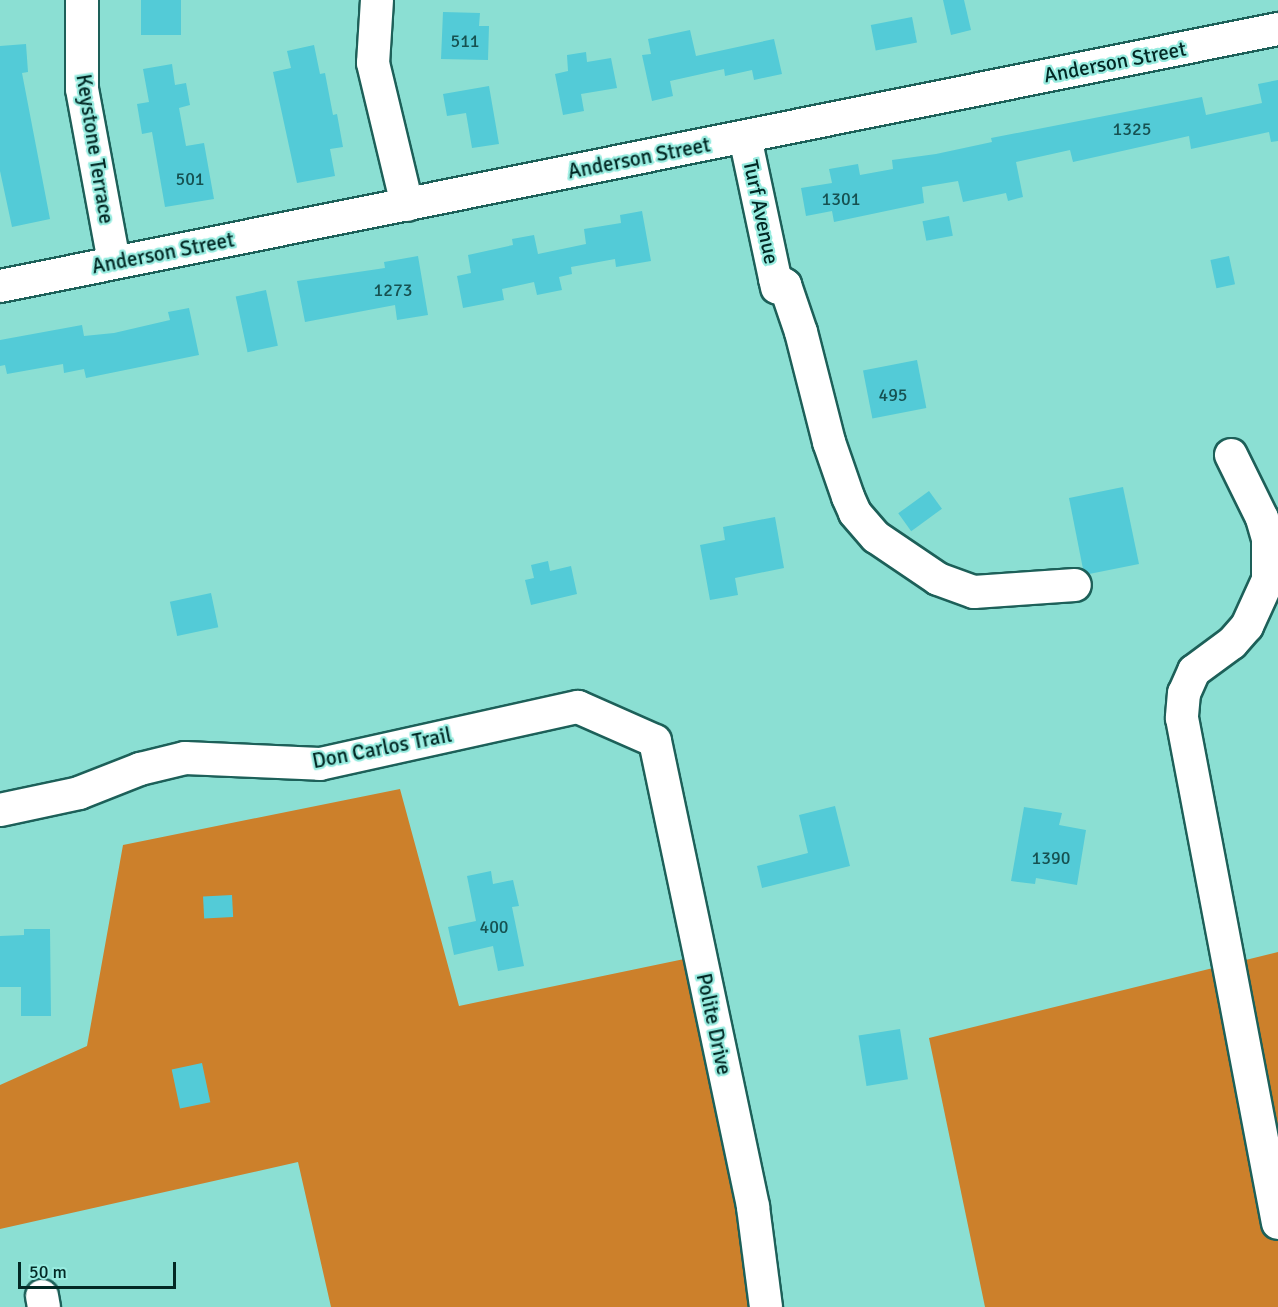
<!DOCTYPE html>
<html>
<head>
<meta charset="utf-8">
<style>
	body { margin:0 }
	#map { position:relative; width:1278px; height:1307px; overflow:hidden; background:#8bdfd3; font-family:Signika,sans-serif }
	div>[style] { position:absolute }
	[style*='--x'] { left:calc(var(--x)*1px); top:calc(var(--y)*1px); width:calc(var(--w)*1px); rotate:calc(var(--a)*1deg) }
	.forest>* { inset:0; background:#cc802b }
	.building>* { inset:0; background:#53cbd7; transform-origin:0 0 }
	.roads { filter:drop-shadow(2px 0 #1d6059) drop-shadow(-2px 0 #1d6059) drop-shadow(0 2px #1d6059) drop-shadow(0 -2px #1d6059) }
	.minor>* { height:32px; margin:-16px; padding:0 16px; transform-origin:16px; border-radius:16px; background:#fff }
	span { translate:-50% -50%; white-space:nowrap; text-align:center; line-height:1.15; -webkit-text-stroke:4.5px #98ece0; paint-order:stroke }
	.number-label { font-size:18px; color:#165151 }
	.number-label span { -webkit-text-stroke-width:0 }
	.street-label { font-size:21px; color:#022824 }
	.scale { position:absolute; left:18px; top:1262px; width:158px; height:27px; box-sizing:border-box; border:3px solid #022824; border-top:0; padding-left:8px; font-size:18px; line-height:21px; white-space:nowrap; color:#022824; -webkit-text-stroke:4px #98ece0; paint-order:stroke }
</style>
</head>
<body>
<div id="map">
	<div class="forest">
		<i style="clip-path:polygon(400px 789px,459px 1006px,689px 958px,743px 1208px,755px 1307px,331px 1307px,298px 1162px,0 1229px,0 1085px,87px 1046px,123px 845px)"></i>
		<i style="clip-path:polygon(1278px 952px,1278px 1307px,985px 1307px,929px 1038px)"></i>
	</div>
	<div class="building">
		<i style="left:141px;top:0;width:40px;height:35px"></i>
		<i style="clip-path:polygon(943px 0,964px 0,971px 30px,951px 35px)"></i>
		<i style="clip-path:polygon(443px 12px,480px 13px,479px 26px,489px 26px,488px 60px,441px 59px)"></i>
		<i style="left:912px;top:17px;width:26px;height:42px;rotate:79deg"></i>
		<i style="clip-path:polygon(690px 30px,696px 56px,774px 39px,782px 74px,754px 80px,752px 70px,725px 76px,724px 69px,670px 81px,673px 96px,652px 101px,642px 55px,651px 54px,648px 39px)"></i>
		<i style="clip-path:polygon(26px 44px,28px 72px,22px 73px,50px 219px,12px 227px,0 171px,0 46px)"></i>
		<i style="clip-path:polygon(314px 45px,320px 74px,325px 73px,333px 115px,337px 114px,343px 147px,330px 149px,335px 176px,297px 183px,273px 72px,291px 68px,287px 51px)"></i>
		<i style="clip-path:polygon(586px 52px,587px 62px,611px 58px,617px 88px,581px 94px,584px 111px,563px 115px,555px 74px,568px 71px,567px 55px)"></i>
		<i style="clip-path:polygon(172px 64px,175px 85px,186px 83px,190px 105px,179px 108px,186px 146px,204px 143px,214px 199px,165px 207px,152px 132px,142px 134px,137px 104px,149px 102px,143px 69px)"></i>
		<i style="clip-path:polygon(1278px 80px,1278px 141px,1271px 142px,1269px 132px,1191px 149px,1189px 136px,1073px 162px,1070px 150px,1016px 162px,1023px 197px,1008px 201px,1006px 193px,963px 202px,958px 181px,922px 187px,924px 203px,834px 222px,832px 211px,806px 216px,801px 188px,832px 183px,829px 169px,858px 164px,860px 175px,893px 169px,892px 160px,936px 154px,992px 142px,991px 138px,1202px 97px,1206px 115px,1262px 103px,1258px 84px)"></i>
		<i style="clip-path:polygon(489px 86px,499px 144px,472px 148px,466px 113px,447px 116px,443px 94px)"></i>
		<i style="clip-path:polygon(642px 211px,651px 261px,616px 267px,615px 259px,571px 267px,572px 274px,559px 277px,562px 290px,537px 295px,534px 282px,502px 289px,504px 300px,463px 308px,457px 276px,471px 273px,468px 255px,513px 245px,512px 239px,534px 235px,538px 254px,586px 244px,584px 229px,621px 223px,620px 215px)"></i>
		<i style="left:949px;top:216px;width:20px;height:27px;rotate:79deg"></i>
		<i style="clip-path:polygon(418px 256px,428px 315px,397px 320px,395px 305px,305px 322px,297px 281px,385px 268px,384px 262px)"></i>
		<i style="left:1229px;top:256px;width:29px;height:19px;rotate:78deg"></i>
		<i style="left:266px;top:290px;width:57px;height:31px;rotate:78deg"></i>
		<i style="clip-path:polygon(189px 308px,199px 355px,86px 378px,84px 369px,64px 373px,63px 364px,7px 374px,5px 365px,0 366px,0 340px,82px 325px,84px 336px,114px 333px,170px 320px,168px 312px)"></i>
		<i style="left:917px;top:360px;width:49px;height:55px;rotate:79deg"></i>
		<i style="clip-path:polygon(1123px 487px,1139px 564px,1089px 574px,1083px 569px,1069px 498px)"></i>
		<i style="left:929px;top:491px;width:22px;height:38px;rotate:54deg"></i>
		<i style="clip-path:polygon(775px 517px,784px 568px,735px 578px,738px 595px,710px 600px,700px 545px,725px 540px,723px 527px)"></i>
		<i style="clip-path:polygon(548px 561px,550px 571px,571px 566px,577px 594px,531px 605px,525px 580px,534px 578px,531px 565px)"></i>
		<i style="left:211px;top:593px;width:35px;height:42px;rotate:78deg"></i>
		<i style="clip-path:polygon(835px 806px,850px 866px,762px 888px,757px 866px,808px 853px,799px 815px)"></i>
		<i style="clip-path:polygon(1024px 807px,1062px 813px,1059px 825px,1086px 830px,1077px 885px,1036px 878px,1035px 884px,1011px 881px)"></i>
		<i style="clip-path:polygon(491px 871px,493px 884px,513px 880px,519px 906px,512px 907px,524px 966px,498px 971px,493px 946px,454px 955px,448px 927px,476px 921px,467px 876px)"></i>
		<i style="left:232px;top:895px;width:22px;height:29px;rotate:87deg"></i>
		<i style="clip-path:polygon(24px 929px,50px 929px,51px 1016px,21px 1016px,21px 987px,0 987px,0 936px,24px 935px)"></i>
		<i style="left:900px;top:1029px;width:51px;height:42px;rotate:81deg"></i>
		<i style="left:202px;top:1063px;width:40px;height:31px;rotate:78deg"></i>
	</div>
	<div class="roads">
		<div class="minor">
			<i style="--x:82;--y:0;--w:89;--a:90"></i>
			<i style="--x:82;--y:89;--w:176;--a:79.5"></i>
			<i style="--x:377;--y:0;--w:63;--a:93.6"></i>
			<i style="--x:373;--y:63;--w:146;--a:76.5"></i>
			<i style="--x:745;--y:137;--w:154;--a:78"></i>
			<i style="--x:775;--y:279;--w:12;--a:31"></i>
			<i style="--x:785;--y:285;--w:50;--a:71.2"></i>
			<i style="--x:801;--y:332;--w:114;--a:75.7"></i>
			<i style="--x:829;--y:442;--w:58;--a:70.9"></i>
			<i style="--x:848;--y:497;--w:17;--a:66"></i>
			<i style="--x:855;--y:513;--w:32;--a:49"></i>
			<i style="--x:876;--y:537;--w:75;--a:34.1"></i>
			<i style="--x:938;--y:579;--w:38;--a:20"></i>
			<i style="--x:974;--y:592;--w:101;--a:-4"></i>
			<i style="--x:0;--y:286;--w:1304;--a:-11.37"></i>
			<i style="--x:1231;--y:455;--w:70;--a:63.8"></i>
			<i style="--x:1262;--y:518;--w:22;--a:74"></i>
			<i style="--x:1268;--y:539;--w:41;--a:90"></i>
			<i style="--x:1268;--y:580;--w:51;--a:114.5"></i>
			<i style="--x:1247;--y:626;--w:23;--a:131"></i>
			<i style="--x:1232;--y:643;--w:47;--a:143.6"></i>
			<i style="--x:1194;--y:671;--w:24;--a:114"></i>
			<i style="--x:1184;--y:693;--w:25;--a:95"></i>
			<i style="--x:1182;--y:718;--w:514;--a:79.24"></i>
			<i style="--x:0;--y:810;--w:81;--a:-12.1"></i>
			<i style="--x:79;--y:793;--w:66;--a:-21.5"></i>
			<i style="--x:140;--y:769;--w:46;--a:-13.7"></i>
			<i style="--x:185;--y:758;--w:135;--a:2.5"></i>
			<i style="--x:320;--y:764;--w:264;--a:-12.5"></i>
			<i style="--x:578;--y:707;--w:84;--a:23.8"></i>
			<i style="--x:655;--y:741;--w:476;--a:78.1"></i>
			<i style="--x:753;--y:1207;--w:101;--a:82.6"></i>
			<i style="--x:42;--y:1296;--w:11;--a:80"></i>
		</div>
	</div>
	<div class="number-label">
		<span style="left:465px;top:41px">511</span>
		<span style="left:1132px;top:129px">1325</span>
		<span style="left:190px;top:179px">501</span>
		<span style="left:841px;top:199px">1301</span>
		<span style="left:393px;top:290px">1273</span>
		<span style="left:893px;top:395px">495</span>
		<span style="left:1051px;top:858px">1390</span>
		<span style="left:494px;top:927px">400</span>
	</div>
	<div class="street-label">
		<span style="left:1115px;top:62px;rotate:-11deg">Anderson Street</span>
		<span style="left:95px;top:149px;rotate:81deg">Keystone Terrace</span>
		<span style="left:639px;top:158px;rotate:-11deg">Anderson Street</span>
		<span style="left:761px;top:212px;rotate:78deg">Turf Avenue</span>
		<span style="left:163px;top:253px;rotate:-11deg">Anderson Street</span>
		<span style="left:382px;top:748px;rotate:-11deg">Don Carlos Trail</span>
		<span style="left:714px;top:1024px;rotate:78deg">Polite Drive</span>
	</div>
	<div class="scale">50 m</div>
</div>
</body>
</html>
